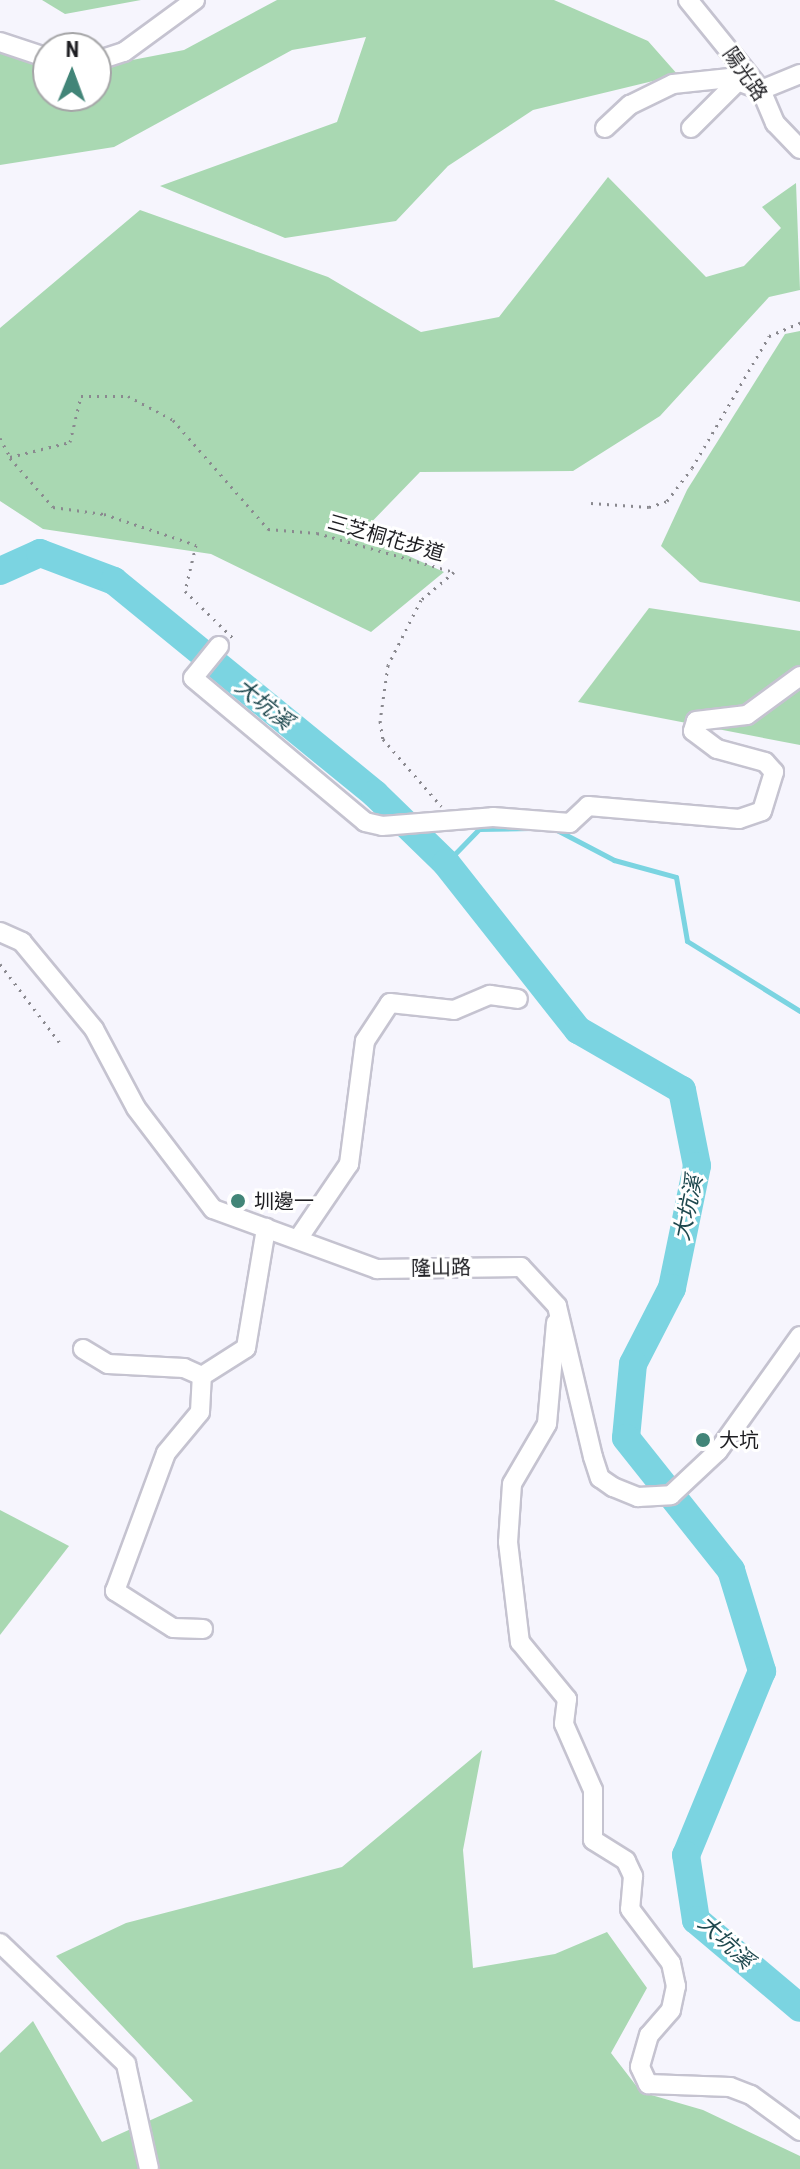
<!DOCTYPE html>
<html>
<head>
<meta charset="utf-8">
<style>
	body { margin:0 }
	#map { position:relative; width:800px; height:2169px; overflow:hidden; background:#f6f5fd; font-family:"Roboto Condensed","Noto Sans TC",sans-serif }
	div>[style] { position:absolute }
	[style*='--x'] { left:calc(var(--x)*1px); top:calc(var(--y)*1px); width:calc(var(--w)*1px); rotate:calc(var(--a)*1deg) }
	.green>* { inset:0; background:#a9d8b2 }
	.stream>* { height:5px; margin:-2.5px; padding:0 2.5px; transform-origin:2.5px; border-radius:2.5px; background:#7bd4e1 }
	.river>* { height:28px; margin:-14px; padding:0 14px; transform-origin:14px; border-radius:14px; background:#7bd4e1 }
	.path>* { height:3px; margin-top:-1.5px; transform-origin:0; background:repeating-linear-gradient(90deg,#8a898f 0 2px,transparent 0 8px) }
	.roads { filter:drop-shadow(2px 0 #c5c3d0) drop-shadow(-2px 0 #c5c3d0) drop-shadow(0 2px #c5c3d0) drop-shadow(0 -2px #c5c3d0) }
	.minor>* { height:18px; margin:-9px; padding:0 9px; transform-origin:9px; border-radius:9px; background:#fff }
	.dots>* { width:22px; height:22px; translate:-50% -50%; box-sizing:border-box; border:4px solid #fff; border-radius:50% }
	span { translate:-50% -50%; white-space:nowrap; text-align:center; line-height:1.15; -webkit-text-stroke:6px #fff; paint-order:stroke }
	.street-label { font-size:20px; color:#1e1e22 }
	.poi-label { font-size:20px; color:#1e1e22 }
	.left { translate:0 -50%; text-align:left }
	.water-label { font-size:22px; color:#1e484e; font-style:italic }
	.north { position:absolute; left:32px; top:32px; width:80px; height:80px; box-sizing:border-box; background:#fff; border:2px solid #a5a5a7; border-radius:50%; rotate:1deg; font-size:22px; font-weight:700; line-height:32px; text-align:center; color:#1e1e22 }
	.north::after { content:''; display:block; margin:auto; width:28px; height:36px; background:#428578; clip-path:polygon(50% 0,100% 100%,50% 72%,0 100%) }
</style>
</head>
<body>
<div id="map">
	<div class="green">
		<i style="clip-path:polygon(42px 0,141px 0,65px 14px)"></i>
		<i style="clip-path:polygon(277px 0,554px 0,648px 41px,678px 75px,533px 110px,448px 166px,396px 221px,285px 238px,160px 186px,337px 122px,366px 37px,292px 50px,114px 147px,0 165px,0 44px,48px 66px,48px 96px,96px 96px,96px 67px,184px 50px)"></i>
		<i style="clip-path:polygon(608px 177px,706px 277px,744px 266px,781px 228px,762px 207px,796px 183px,800px 290px,769px 297px,660px 416px,573px 471px,420px 472px,360px 534px,444px 572px,371px 632px,211px 554px,43px 529px,0 501px,0 328px,140px 210px,328px 277px,421px 332px,499px 317px)"></i>
		<i style="clip-path:polygon(800px 331px,800px 602px,700px 582px,661px 546px,687px 490px,785px 334px)"></i>
		<i style="clip-path:polygon(649px 608px,800px 631px,800px 745px,578px 702px)"></i>
		<i style="clip-path:polygon(0 1510px,69px 1546px,0 1635px)"></i>
		<i style="clip-path:polygon(482px 1750px,463px 1850px,473px 1968px,555px 1954px,607px 1932px,647px 1988px,611px 2053px,641px 2092px,703px 2110px,800px 2156px,800px 2169px,0 2169px,0 2053px,33px 2021px,102px 2142px,193px 2101px,56px 1956px,126px 1923px,342px 1867px)"></i>
	</div>
	<div class="stream">
		<i style="--x:553;--y:828;--w:69;--a:27.7"></i>
		<i style="--x:614;--y:860;--w:64;--a:15.3"></i>
		<i style="--x:676;--y:877;--w:65;--a:80.2"></i>
		<i style="--x:687;--y:941;--w:133;--a:31.8"></i>
		<i style="--x:446;--y:863;--w:47;--a:-45.9"></i>
		<i style="--x:479;--y:829;--w:52;--a:-1.1"></i>
	</div>
	<div class="river">
		<i style="--x:0;--y:571;--w:44;--a:-24.2"></i>
		<i style="--x:40;--y:553;--w:79;--a:20.7"></i>
		<i style="--x:114;--y:581;--w:337;--a:39.2"></i>
		<i style="--x:375;--y:794;--w:99;--a:44.2"></i>
		<i style="--x:446;--y:863;--w:213;--a:51.7"></i>
		<i style="--x:578;--y:1030;--w:120;--a:30"></i>
		<i style="--x:682;--y:1090;--w:77;--a:78.8"></i>
		<i style="--x:697;--y:1166;--w:125;--a:101.6"></i>
		<i style="--x:672;--y:1288;--w:85;--a:117.2"></i>
		<i style="--x:633;--y:1364;--w:74;--a:95.4"></i>
		<i style="--x:626;--y:1438;--w:169;--a:51.5"></i>
		<i style="--x:731;--y:1570;--w:106;--a:72.9"></i>
		<i style="--x:762;--y:1671;--w:199;--a:112.4"></i>
		<i style="--x:686;--y:1855;--w:66;--a:81.3"></i>
		<i style="--x:696;--y:1920;--w:136;--a:40.2"></i>
	</div>
	<div class="path">
		<i style="--x:0;--y:438;--w:21;--a:62"></i>
		<i style="--x:10;--y:457;--w:62;--a:-14"></i>
		<i style="--x:70;--y:442;--w:47;--a:-76.6"></i>
		<i style="--x:81;--y:396;--w:47;--a:0"></i>
		<i style="--x:128;--y:396;--w:51;--a:28.1"></i>
		<i style="--x:173;--y:420;--w:145;--a:48.9"></i>
		<i style="--x:268;--y:529;--w:49;--a:4.7"></i>
		<i style="--x:317;--y:533;--w:142;--a:15.9"></i>
		<i style="--x:454;--y:572;--w:43;--a:139.7"></i>
		<i style="--x:421;--y:600;--w:73;--a:116.9"></i>
		<i style="--x:388;--y:665;--w:57;--a:98.1"></i>
		<i style="--x:380;--y:721;--w:18;--a:81"></i>
		<i style="--x:383;--y:739;--w:89;--a:49.1"></i>
		<i style="--x:10;--y:458;--w:65;--a:48.7"></i>
		<i style="--x:53;--y:507;--w:51;--a:7.8"></i>
		<i style="--x:104;--y:514;--w:97;--a:18.6"></i>
		<i style="--x:196;--y:545;--w:47;--a:103.4"></i>
		<i style="--x:185;--y:591;--w:67;--a:44.4"></i>
		<i style="--x:591;--y:503;--w:58;--a:3.9"></i>
		<i style="--x:649;--y:507;--w:19;--a:-18"></i>
		<i style="--x:667;--y:501;--w:41;--a:-52.9"></i>
		<i style="--x:692;--y:468;--w:153;--a:-59.7"></i>
		<i style="--x:769;--y:336;--w:34;--a:-23"></i>
		<i style="--x:0;--y:964;--w:99;--a:52.8"></i>
	</div>
	<div class="roads">
		<div class="minor">
			<i style="--x:688;--y:0;--w:116;--a:51"></i>
			<i style="--x:761;--y:90;--w:36;--a:67"></i>
			<i style="--x:775;--y:123;--w:36;--a:46"></i>
			<i style="--x:0;--y:42;--w:51;--a:18.4"></i>
			<i style="--x:96;--y:61;--w:29;--a:-18"></i>
			<i style="--x:124;--y:52;--w:88;--a:-36.2"></i>
			<i style="--x:605;--y:128;--w:34;--a:-43"></i>
			<i style="--x:630;--y:105;--w:48;--a:-26"></i>
			<i style="--x:673;--y:84;--w:57;--a:-6"></i>
			<i style="--x:730;--y:78;--w:33;--a:21"></i>
			<i style="--x:761;--y:90;--w:42;--a:-22.3"></i>
			<i style="--x:691;--y:128;--w:66;--a:-45"></i>
			<i style="--x:219;--y:646;--w:41;--a:129.1"></i>
			<i style="--x:193;--y:678;--w:224;--a:39.9"></i>
			<i style="--x:365;--y:822;--w:17;--a:13"></i>
			<i style="--x:382;--y:826;--w:111;--a:-4.6"></i>
			<i style="--x:493;--y:817;--w:77;--a:4.5"></i>
			<i style="--x:570;--y:823;--w:25;--a:-43"></i>
			<i style="--x:588;--y:806;--w:152;--a:4.9"></i>
			<i style="--x:739;--y:819;--w:24;--a:-19"></i>
			<i style="--x:762;--y:811;--w:41;--a:-72.9"></i>
			<i style="--x:774;--y:772;--w:13;--a:-132"></i>
			<i style="--x:765;--y:762;--w:50;--a:-164.8"></i>
			<i style="--x:717;--y:749;--w:30;--a:-143"></i>
			<i style="--x:693;--y:731;--w:10;--a:-73"></i>
			<i style="--x:696;--y:721;--w:51;--a:-6.7"></i>
			<i style="--x:747;--y:715;--w:66;--a:-36.3"></i>
			<i style="--x:0;--y:932;--w:24;--a:24"></i>
			<i style="--x:22;--y:942;--w:113;--a:50.4"></i>
			<i style="--x:94;--y:1029;--w:89;--a:62"></i>
			<i style="--x:136;--y:1108;--w:127;--a:52.7"></i>
			<i style="--x:213;--y:1209;--w:175;--a:20.1"></i>
			<i style="--x:377;--y:1269;--w:144;--a:-0.8"></i>
			<i style="--x:521;--y:1267;--w:53;--a:47.3"></i>
			<i style="--x:557;--y:1306;--w:155;--a:76.6"></i>
			<i style="--x:593;--y:1457;--w:22;--a:72"></i>
			<i style="--x:600;--y:1478;--w:16;--a:35"></i>
			<i style="--x:613;--y:1487;--w:27;--a:22"></i>
			<i style="--x:638;--y:1497;--w:33;--a:-3"></i>
			<i style="--x:671;--y:1495;--w:64;--a:-43.1"></i>
			<i style="--x:718;--y:1451;--w:141;--a:-54.5"></i>
			<i style="--x:298;--y:1239;--w:91;--a:-55.8"></i>
			<i style="--x:349;--y:1164;--w:124;--a:-82.6"></i>
			<i style="--x:365;--y:1041;--w:45;--a:-56.7"></i>
			<i style="--x:390;--y:1003;--w:64;--a:6.2"></i>
			<i style="--x:454;--y:1010;--w:39;--a:-23"></i>
			<i style="--x:490;--y:995;--w:28;--a:8"></i>
			<i style="--x:556;--y:1323;--w:101;--a:95.1"></i>
			<i style="--x:547;--y:1424;--w:69;--a:120.3"></i>
			<i style="--x:512;--y:1484;--w:58;--a:93.9"></i>
			<i style="--x:508;--y:1542;--w:101;--a:83.2"></i>
			<i style="--x:520;--y:1642;--w:74;--a:50.5"></i>
			<i style="--x:567;--y:1699;--w:25;--a:97"></i>
			<i style="--x:564;--y:1724;--w:72;--a:66.3"></i>
			<i style="--x:593;--y:1790;--w:50;--a:90"></i>
			<i style="--x:593;--y:1840;--w:39;--a:32"></i>
			<i style="--x:626;--y:1861;--w:17;--a:65"></i>
			<i style="--x:633;--y:1876;--w:33;--a:95"></i>
			<i style="--x:630;--y:1909;--w:68;--a:52.8"></i>
			<i style="--x:671;--y:1963;--w:24;--a:78"></i>
			<i style="--x:676;--y:1986;--w:25;--a:102"></i>
			<i style="--x:671;--y:2010;--w:33;--a:131"></i>
			<i style="--x:649;--y:2035;--w:33;--a:106"></i>
			<i style="--x:640;--y:2067;--w:19;--a:65"></i>
			<i style="--x:648;--y:2084;--w:82;--a:2.1"></i>
			<i style="--x:730;--y:2087;--w:22;--a:21"></i>
			<i style="--x:751;--y:2095;--w:61;--a:36.3"></i>
			<i style="--x:83;--y:1349;--w:29;--a:31"></i>
			<i style="--x:108;--y:1364;--w:76;--a:3"></i>
			<i style="--x:184;--y:1368;--w:20;--a:24"></i>
			<i style="--x:203;--y:1629;--w:30;--a:-178"></i>
			<i style="--x:173;--y:1628;--w:69;--a:-147.5"></i>
			<i style="--x:115;--y:1591;--w:147;--a:-69.7"></i>
			<i style="--x:166;--y:1453;--w:53;--a:-50.3"></i>
			<i style="--x:200;--y:1412;--w:36;--a:-87"></i>
			<i style="--x:202;--y:1376;--w:52;--a:-32.5"></i>
			<i style="--x:246;--y:1348;--w:122;--a:-80.5"></i>
			<i style="--x:0;--y:1943;--w:175;--a:43.8"></i>
			<i style="--x:126;--y:2064;--w:107;--a:77.6"></i>
		</div>
	</div>
	<div class="dots">
		<i style="left:238px;top:1201px;background:#428578"></i>
		<i style="left:703px;top:1440px;background:#428578"></i>
	</div>
	<div class="street-label">
		<span style="left:745px;top:74px;rotate:55deg">陽光路</span>
		<span style="left:386px;top:538px;rotate:16deg">三芝桐花步道</span>
		<span style="left:441px;top:1268px;rotate:-1deg">隆山路</span>
	</div>
	<div class="poi-label">
		<span class="left" style="left:254px;top:1201px">圳邊一</span>
		<span class="left" style="left:719px;top:1440px">大坑</span>
	</div>
	<div class="water-label">
		<span style="left:264px;top:704px;rotate:39deg">大坑溪</span>
		<span style="left:688px;top:1208px;rotate:-78deg">大坑溪</span>
		<span style="left:726px;top:1942px;rotate:43deg">大坑溪</span>
	</div>
	<div class="north">N</div>
</div>
</body>
</html>
